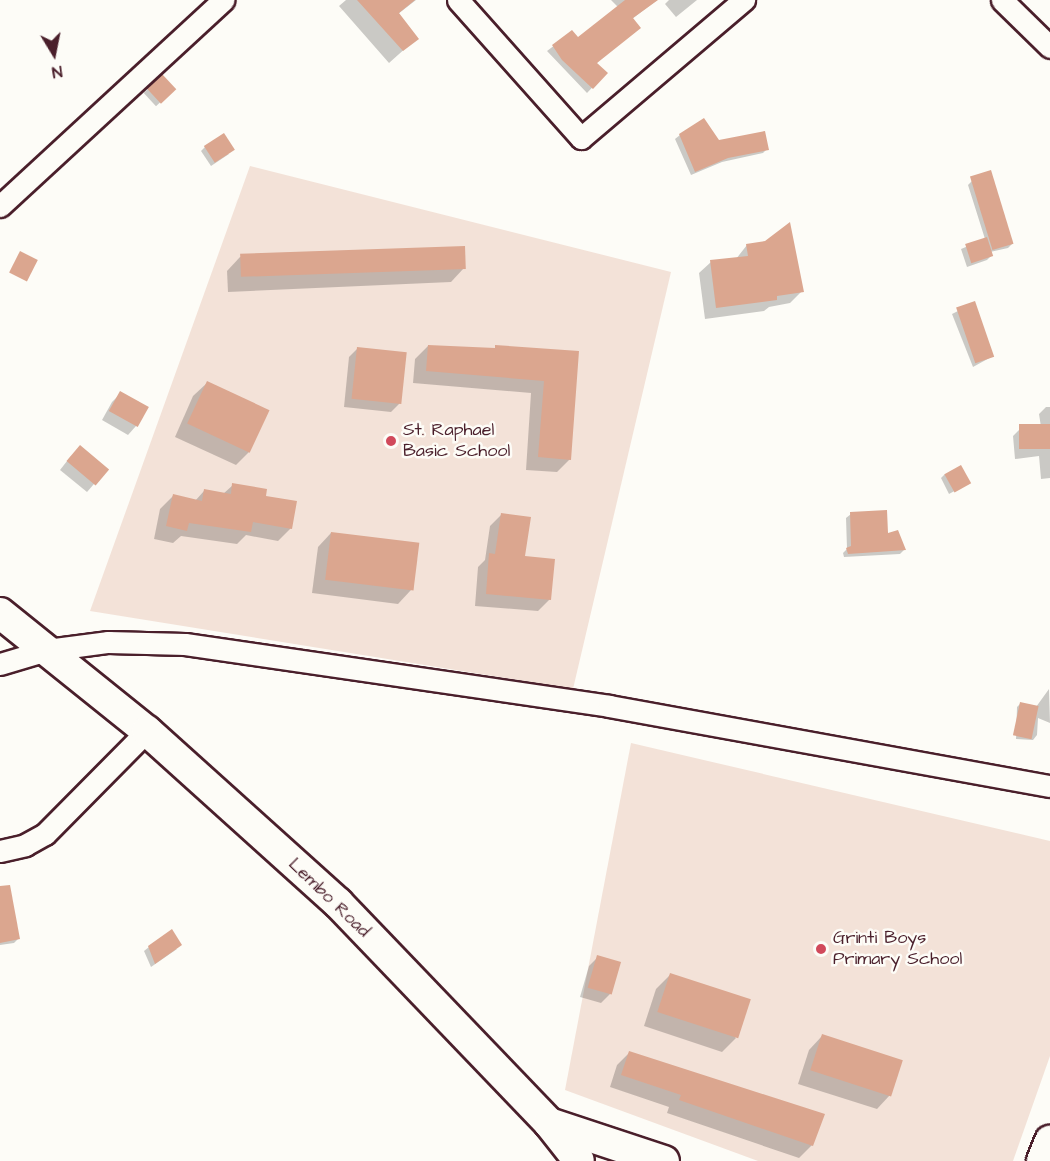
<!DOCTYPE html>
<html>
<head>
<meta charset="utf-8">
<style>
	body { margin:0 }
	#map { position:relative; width:1050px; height:1161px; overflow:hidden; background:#fdfcf7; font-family:"Architects Daughter",sans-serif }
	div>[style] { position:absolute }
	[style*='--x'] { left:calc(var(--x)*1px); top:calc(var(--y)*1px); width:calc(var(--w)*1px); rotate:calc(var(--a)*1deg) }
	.built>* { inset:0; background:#f3e2d8 }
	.shadow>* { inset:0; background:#0003; transform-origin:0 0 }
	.building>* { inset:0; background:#dba68f; transform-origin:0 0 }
	.roads { filter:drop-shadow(2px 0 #4a1f2b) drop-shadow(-2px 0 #4a1f2b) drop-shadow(0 2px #4a1f2b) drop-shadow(0 -2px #4a1f2b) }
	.street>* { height:21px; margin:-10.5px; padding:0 10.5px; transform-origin:10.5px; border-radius:10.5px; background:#fdfcf7 }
	.secondary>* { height:30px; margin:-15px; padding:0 15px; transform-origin:15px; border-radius:15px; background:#fdfcf7 }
	.dots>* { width:16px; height:16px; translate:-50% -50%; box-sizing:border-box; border:3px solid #fdfcf7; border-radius:50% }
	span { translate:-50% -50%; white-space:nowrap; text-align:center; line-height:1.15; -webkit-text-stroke:5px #fdfcf7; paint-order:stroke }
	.poi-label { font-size:18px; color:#4a1f2b }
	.left { translate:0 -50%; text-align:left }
	.street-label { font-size:18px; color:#4a1f2b }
	.north { position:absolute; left:24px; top:24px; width:60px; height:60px; -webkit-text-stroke:4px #fdfcf7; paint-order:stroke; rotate:170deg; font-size:16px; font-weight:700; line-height:24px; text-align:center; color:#4a1f2b }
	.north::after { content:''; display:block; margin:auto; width:21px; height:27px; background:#4a1f2b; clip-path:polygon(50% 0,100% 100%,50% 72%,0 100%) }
</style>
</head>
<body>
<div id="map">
	<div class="built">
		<i style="clip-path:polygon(250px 166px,671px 272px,573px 689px,90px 611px)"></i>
		<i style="clip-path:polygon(631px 743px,1050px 841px,1050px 1056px,1013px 1161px,758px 1161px,565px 1090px)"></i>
	</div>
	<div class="shadow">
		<i style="clip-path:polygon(346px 0,416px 0,398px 14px,417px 38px,389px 63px,339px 6px)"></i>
		<i style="clip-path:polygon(611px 0,657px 0,632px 19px,596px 64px,606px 73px,587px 93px,547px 51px,572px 32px,578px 40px,618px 7px)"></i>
		<i style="clip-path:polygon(669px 0,697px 0,676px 17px,665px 4px)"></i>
		<i style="left:162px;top:76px;width:18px;height:25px;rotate:47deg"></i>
		<i style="clip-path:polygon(680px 135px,718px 142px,767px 149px,763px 153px,722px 162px,691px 175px,675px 139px)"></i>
		<i style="clip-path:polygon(205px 147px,229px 154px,211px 166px,201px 151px)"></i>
		<i style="clip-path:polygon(972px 181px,1012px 244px,1008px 248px,990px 252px,991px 256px,987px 260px,967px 267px,961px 249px,985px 239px,968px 185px)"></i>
		<i style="clip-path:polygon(747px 245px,802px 291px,790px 303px,769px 307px,764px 311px,705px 319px,699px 273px,711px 262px,736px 259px)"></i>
		<i style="clip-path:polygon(240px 257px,464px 268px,451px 282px,228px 292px,227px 271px)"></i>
		<i style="clip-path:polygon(974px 303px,993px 356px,973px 367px,952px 314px)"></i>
		<i style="clip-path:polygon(428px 346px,493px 350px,496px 347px,578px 352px,570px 459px,557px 472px,526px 470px,531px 393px,413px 383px,415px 359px)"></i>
		<i style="clip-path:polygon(358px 348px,400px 403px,391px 412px,344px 407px,349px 357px)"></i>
		<i style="clip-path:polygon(207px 383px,250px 451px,236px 465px,175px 437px,193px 396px)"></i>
		<i style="clip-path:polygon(121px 393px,136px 426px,128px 435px,102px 420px,112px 402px)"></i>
		<i style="clip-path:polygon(1046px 407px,1050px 407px,1050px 478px,1041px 479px,1039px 456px,1015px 459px,1013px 436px,1020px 429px,1041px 427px,1039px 414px)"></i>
		<i style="clip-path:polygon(71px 456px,107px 469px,87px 492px,60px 470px)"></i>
		<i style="clip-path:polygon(945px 474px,969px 483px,949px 494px,941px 478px)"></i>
		<i style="clip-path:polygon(233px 485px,264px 498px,291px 528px,278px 541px,246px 535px,237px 544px,181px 536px,173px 543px,154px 539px,160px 509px,173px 496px,195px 501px,204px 491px,223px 494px)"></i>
		<i style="clip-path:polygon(502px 514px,524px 558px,550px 599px,538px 611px,475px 606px,478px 567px,485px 560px,490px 526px)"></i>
		<i style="clip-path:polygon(851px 514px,887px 535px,904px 550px,900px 554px,844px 557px,843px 553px,847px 549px,846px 518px)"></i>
		<i style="clip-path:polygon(331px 533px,411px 590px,398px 604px,312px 593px,318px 547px)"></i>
		<i style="clip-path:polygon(1049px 689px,1050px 723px,1038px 718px,1037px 735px,1033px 740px,1016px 739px,1017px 707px,1021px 703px,1036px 707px)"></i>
		<i style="clip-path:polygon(0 924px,18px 939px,14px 943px,0 945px)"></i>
		<i style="clip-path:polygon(149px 947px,177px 949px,151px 967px,144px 951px)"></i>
		<i style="clip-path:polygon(598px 957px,610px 994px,601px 1003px,580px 997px,589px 966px)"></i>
		<i style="clip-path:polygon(670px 975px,736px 1038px,722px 1052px,644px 1026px,656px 989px)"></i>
		<i style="clip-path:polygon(822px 1036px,890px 1095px,877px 1109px,798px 1084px,809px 1050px)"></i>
		<i style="clip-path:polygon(630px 1052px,812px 1145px,799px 1158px,667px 1113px,669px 1107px,610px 1087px,617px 1065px)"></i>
	</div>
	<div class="building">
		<i style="clip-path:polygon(357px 0,415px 0,399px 13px,419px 39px,403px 51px)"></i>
		<i style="clip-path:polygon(625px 0,658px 0,633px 18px,641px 28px,597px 63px,608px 73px,593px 89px,562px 60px,552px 45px,572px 30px,578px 37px)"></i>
		<i style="left:162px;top:74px;width:21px;height:21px;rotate:47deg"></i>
		<i style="clip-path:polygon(704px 118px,719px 140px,765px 131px,769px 150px,728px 158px,695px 172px,679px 134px)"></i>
		<i style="left:224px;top:133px;width:20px;height:24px;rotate:57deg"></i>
		<i style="left:991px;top:170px;width:77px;height:22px;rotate:73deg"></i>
		<i style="clip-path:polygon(790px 222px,804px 292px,777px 296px,777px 300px,716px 308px,710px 260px,748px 256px,746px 244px,765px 241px)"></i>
		<i style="left:987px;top:237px;width:20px;height:23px;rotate:72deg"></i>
		<i style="left:465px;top:246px;width:23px;height:225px;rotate:88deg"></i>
		<i style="left:20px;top:251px;width:20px;height:24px;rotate:27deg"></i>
		<i style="left:975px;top:301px;width:59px;height:20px;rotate:71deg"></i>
		<i style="clip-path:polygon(428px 345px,495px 348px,495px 345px,579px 351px,571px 460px,538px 457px,544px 381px,426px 371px)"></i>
		<i style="left:357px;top:347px;width:50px;height:52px;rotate:6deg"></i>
		<i style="left:207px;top:381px;width:69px;height:47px;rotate:25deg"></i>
		<i style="left:120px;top:391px;width:33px;height:23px;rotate:29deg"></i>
		<i style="left:1050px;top:424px;width:25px;height:31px;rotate:90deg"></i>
		<i style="left:80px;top:445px;width:38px;height:21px;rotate:40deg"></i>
		<i style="left:961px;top:465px;width:21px;height:19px;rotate:61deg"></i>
		<i style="clip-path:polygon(232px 483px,267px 489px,266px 496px,297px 501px,292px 529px,253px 522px,251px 532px,189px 523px,187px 531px,166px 526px,173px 494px,202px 501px,204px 489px,231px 494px)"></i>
		<i style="clip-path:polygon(887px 510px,888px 533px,898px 530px,906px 550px,848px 554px,846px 548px,851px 546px,850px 512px)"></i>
		<i style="clip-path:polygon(501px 513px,531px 517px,525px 556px,555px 559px,551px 600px,486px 594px,489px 553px,495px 554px)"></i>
		<i style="left:331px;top:532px;width:89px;height:48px;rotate:7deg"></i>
		<i style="left:1020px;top:702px;width:19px;height:34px;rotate:12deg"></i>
		<i style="clip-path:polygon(10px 885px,20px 939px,0 943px,0 886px)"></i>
		<i style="clip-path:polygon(172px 929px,182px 945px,155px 964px,148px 946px)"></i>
		<i style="left:597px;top:955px;width:25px;height:34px;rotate:16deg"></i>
		<i style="left:670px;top:973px;width:85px;height:41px;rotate:18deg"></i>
		<i style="left:822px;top:1034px;width:85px;height:38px;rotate:18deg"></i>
		<i style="clip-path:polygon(629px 1051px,825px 1114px,813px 1146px,679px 1100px,681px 1095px,621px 1075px)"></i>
	</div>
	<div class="roads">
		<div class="street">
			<i style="--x:458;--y:0;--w:185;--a:48.3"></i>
			<i style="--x:581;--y:138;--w:214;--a:-40.3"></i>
			<i style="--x:1002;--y:0;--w:67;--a:44.4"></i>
			<i style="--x:0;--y:206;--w:304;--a:-42.7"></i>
			<i style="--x:0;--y:664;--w:49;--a:-16.6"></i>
			<i style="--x:47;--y:650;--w:62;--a:-7.5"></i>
			<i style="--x:108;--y:642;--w:77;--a:1.5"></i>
			<i style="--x:185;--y:644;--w:429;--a:8.3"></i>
			<i style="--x:609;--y:706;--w:448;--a:10.3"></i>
			<i style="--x:0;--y:851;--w:26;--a:-13"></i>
			<i style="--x:25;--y:845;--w:23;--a:-29"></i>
			<i style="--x:45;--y:834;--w:145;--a:-45.3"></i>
		</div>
		<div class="secondary">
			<i style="--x:0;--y:613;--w:189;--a:38.8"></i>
			<i style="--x:147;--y:731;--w:257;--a:42"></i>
			<i style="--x:338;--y:903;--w:305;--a:46.2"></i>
			<i style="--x:549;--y:1123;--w:121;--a:18.3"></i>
			<i style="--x:549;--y:1123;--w:48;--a:51.7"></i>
			<i style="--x:1042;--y:1161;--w:22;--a:-68"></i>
		</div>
	</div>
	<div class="dots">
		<i style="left:391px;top:441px;background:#d1495b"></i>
		<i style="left:821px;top:949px;background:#d1495b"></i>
	</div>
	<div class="poi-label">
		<span class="left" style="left:403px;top:441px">St. Raphael<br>Basic School</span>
		<span class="left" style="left:833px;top:949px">Grinti Boys<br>Primary School</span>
	</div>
	<div class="street-label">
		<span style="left:329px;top:898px;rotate:44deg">Lembo Road</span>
	</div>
	<div class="north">N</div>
</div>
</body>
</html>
